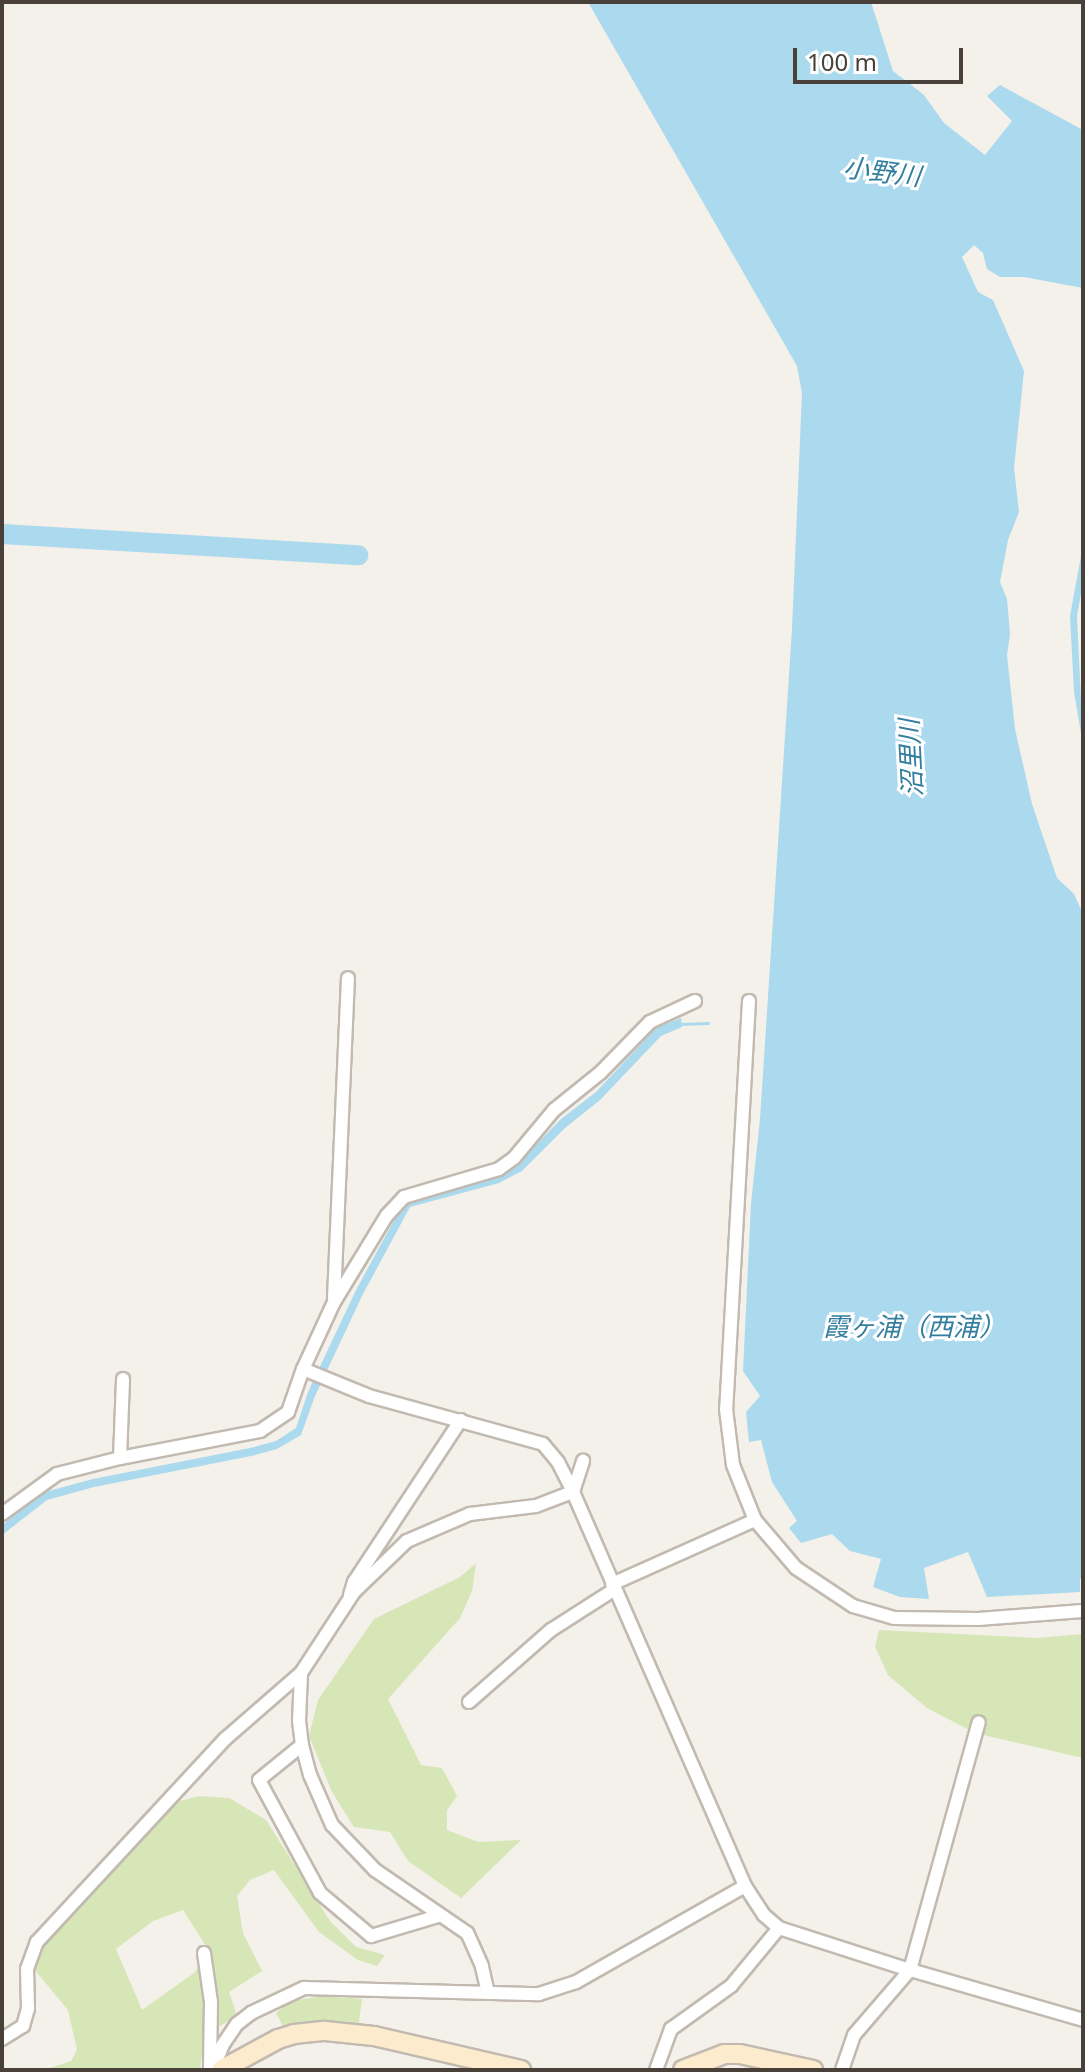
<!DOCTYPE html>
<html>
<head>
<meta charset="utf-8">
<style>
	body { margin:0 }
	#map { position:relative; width:1085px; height:2072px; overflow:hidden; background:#f4f0ea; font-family:"Noto Sans","Noto Sans JP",sans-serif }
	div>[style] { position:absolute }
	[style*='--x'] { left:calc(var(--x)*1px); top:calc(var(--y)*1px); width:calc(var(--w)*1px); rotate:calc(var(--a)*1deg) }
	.green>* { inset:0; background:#d6e6b6 }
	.water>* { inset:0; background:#abd9ed }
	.stream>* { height:3px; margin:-1.5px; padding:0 1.5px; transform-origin:1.5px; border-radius:1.5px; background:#abd9ed }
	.river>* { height:20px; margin:-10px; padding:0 10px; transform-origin:10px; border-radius:10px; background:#abd9ed }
	.roads { filter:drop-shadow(2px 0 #c2bab0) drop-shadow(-2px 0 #c2bab0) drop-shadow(0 2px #c2bab0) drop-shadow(0 -2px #c2bab0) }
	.street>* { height:12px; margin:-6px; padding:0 6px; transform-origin:6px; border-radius:6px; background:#fff }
	.secondary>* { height:18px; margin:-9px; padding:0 9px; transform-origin:9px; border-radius:9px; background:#fcebcd }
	span { translate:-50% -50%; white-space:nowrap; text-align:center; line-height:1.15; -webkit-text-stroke:6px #fff; paint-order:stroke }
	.water-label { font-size:26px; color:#337e9e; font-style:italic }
	.frame { position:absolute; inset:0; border:4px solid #484039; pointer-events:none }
	.scale { position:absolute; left:793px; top:48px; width:170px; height:36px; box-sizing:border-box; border:4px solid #484039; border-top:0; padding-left:10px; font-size:24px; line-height:28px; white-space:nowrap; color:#484039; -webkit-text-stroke:6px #fff; paint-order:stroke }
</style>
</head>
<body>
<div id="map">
	<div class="green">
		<i style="clip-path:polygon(476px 1563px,472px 1591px,460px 1618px,388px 1699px,421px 1765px,442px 1768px,457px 1796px,447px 1810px,447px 1830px,478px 1842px,521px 1840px,461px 1898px,408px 1861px,390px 1832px,354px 1827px,332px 1792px,309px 1736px,318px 1700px,374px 1619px,460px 1577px)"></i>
		<i style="clip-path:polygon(879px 1630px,1037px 1638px,1083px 1634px,1083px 1758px,975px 1733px,927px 1708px,888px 1675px,875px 1647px)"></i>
		<i style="clip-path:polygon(evenodd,199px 1796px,229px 1798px,266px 1820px,330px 1921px,356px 1947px,385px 1955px,377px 1966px,358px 1960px,319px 1932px,274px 1870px,250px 1880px,237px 1896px,243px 1933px,262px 1971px,229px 1992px,237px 2016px,205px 2035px,200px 2070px,44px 2070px,71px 2061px,77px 2050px,68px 2010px,34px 1969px,42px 1946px,73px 1908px,176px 1802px,199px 1796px,183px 1910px,209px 1951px,194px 1973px,142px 2010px,116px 1949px,153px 1921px,183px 1910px)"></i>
		<i style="clip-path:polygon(323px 1996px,362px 1999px,358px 2030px,285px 2030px,276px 2013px,291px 2001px)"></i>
	</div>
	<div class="water">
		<i style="clip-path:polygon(588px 2px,871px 2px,893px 71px,924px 95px,944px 123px,985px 155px,1012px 121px,987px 96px,1000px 85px,1083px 130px,1083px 288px,1024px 277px,1000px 277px,987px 269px,983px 253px,974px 245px,962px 257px,978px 292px,993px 300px,1024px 371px,1014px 468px,1019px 512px,1008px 540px,1000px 582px,1007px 599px,1010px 634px,1007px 655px,1015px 729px,1032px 804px,1057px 878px,1074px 894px,1083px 914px,1083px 1578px,1080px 1579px,1080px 1592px,987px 1597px,968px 1552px,924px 1568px,929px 1599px,900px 1597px,873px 1587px,881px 1559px,850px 1551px,832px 1534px,801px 1543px,789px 1528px,797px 1521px,772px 1482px,761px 1440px,749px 1442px,746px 1412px,760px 1396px,743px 1371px,751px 1204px,760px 1119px,792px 629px,802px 393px,797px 366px)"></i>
		<i style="clip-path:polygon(1083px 545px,1083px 582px,1077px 616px,1083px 745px,1074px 692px,1070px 616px)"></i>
		<i style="clip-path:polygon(681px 1018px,682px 1027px,661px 1036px,600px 1100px,565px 1128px,522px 1171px,499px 1183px,410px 1207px,363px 1294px,315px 1396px,301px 1435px,277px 1449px,251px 1456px,94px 1487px,47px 1500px,2px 1535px,2px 1525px,45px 1492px,93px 1479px,250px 1448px,276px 1441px,296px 1428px,308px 1392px,356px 1290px,404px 1202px,497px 1174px,518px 1163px,561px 1119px,596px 1092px,656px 1028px)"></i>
	</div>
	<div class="stream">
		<i style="--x:680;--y:1024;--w:28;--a:-2"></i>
	</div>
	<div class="river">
		<i style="--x:2;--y:534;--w:357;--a:3.4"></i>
	</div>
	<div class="roads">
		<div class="street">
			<i style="--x:695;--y:1001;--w:50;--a:155"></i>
			<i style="--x:650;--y:1022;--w:71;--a:134.4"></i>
			<i style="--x:600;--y:1073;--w:59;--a:141.2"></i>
			<i style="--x:554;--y:1110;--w:62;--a:129.8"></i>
			<i style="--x:514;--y:1158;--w:19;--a:144"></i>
			<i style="--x:499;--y:1169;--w:99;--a:163.6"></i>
			<i style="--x:404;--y:1197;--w:25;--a:133"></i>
			<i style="--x:387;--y:1215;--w:102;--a:121.3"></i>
			<i style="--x:334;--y:1302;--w:74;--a:114.8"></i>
			<i style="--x:303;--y:1369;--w:71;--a:22.2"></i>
			<i style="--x:369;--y:1396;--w:180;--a:15.4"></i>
			<i style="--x:543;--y:1444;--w:23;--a:50"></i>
			<i style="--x:558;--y:1462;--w:34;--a:63"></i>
			<i style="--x:573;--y:1492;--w:430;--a:66.4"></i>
			<i style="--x:745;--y:1886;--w:35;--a:57"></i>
			<i style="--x:764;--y:1915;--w:20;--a:41"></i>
			<i style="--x:779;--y:1928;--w:138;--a:17.8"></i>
			<i style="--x:910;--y:1970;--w:180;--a:16.1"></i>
			<i style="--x:749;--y:1001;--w:409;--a:93.2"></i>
			<i style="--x:726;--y:1409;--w:56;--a:82.9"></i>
			<i style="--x:733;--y:1465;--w:59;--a:68.2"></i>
			<i style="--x:755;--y:1520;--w:63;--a:49.5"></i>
			<i style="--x:796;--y:1568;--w:69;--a:33.7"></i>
			<i style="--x:853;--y:1606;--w:43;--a:16.3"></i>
			<i style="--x:894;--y:1618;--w:84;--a:0.7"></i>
			<i style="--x:978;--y:1619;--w:105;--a:-4.4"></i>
			<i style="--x:334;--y:1298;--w:320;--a:-87.5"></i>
			<i style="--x:120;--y:1458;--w:79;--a:-87.8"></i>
			<i style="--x:2;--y:1514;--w:68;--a:-36"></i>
			<i style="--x:57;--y:1474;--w:65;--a:-14.3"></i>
			<i style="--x:120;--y:1458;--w:143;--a:-10.9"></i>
			<i style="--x:260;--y:1431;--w:34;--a:-34"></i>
			<i style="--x:288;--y:1412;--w:46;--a:-70.8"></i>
			<i style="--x:612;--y:1584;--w:157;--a:-24.1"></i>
			<i style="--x:350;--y:1595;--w:14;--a:-73"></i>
			<i style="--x:354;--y:1582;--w:194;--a:-56.6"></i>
			<i style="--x:469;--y:1702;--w:109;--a:-41.3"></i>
			<i style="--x:551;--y:1630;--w:76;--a:-32.6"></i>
			<i style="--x:302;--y:1745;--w:55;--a:140.9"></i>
			<i style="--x:259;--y:1780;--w:128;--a:61.6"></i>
			<i style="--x:320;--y:1893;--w:67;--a:40.1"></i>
			<i style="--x:371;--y:1936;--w:70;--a:-16.6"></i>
			<i style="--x:204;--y:1953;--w:49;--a:81.9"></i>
			<i style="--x:211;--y:2002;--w:67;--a:90.9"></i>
			<i style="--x:488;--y:1993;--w:28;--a:-103"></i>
			<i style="--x:482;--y:1966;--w:36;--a:-114"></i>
			<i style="--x:467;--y:1933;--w:112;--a:-145.6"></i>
			<i style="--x:375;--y:1870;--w:62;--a:-133.7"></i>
			<i style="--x:332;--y:1825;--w:55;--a:-113.7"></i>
			<i style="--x:310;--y:1775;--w:31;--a:-105"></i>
			<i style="--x:302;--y:1745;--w:24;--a:-97"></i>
			<i style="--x:299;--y:1721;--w:48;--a:-87.6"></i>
			<i style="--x:301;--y:1673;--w:97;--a:-56.8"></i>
			<i style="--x:354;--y:1592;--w:74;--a:-43.9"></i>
			<i style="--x:407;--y:1541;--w:69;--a:-23.2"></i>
			<i style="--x:470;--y:1514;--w:66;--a:-6.9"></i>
			<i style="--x:536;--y:1506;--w:40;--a:-21"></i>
			<i style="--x:573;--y:1492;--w:33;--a:-72"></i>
			<i style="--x:2;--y:2039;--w:25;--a:-32"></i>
			<i style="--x:23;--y:2026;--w:18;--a:-74"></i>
			<i style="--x:28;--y:2009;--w:40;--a:-91.4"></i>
			<i style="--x:27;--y:1969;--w:29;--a:-70"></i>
			<i style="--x:37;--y:1942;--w:277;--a:-47.2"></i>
			<i style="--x:225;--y:1739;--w:101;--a:-41"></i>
			<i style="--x:213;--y:2070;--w:26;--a:-69"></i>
			<i style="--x:222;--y:2046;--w:27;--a:-56"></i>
			<i style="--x:237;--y:2024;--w:18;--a:-38"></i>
			<i style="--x:251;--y:2013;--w:59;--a:-25.3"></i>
			<i style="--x:304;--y:1988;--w:235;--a:1.5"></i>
			<i style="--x:539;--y:1994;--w:39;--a:-18"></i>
			<i style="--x:576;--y:1982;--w:194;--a:-29.6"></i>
			<i style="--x:656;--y:2070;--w:44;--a:-69.9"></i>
			<i style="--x:671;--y:2029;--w:74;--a:-35.6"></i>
			<i style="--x:731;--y:1986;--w:75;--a:-50.4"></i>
			<i style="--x:842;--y:2070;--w:37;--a:-71"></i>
			<i style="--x:854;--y:2035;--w:86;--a:-49.3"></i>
			<i style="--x:910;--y:1970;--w:257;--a:-74.5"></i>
		</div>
		<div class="secondary">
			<i style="--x:221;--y:2070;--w:65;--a:-28.5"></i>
			<i style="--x:278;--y:2039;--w:17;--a:-17"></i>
			<i style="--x:294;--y:2034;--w:31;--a:-6"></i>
			<i style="--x:325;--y:2031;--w:49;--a:5.8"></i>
			<i style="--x:374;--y:2036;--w:151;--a:13"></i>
			<i style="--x:683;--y:2070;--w:44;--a:-21.3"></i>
			<i style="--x:724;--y:2054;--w:16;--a:0"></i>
			<i style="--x:740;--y:2054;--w:75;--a:12.4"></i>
		</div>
	</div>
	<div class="water-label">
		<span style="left:882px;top:172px;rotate:7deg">小野川</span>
		<span style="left:911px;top:758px;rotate:-93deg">沼里川</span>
		<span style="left:914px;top:1327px">霞ヶ浦（西浦）</span>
	</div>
	<div class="frame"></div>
	<div class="scale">100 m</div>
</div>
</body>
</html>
